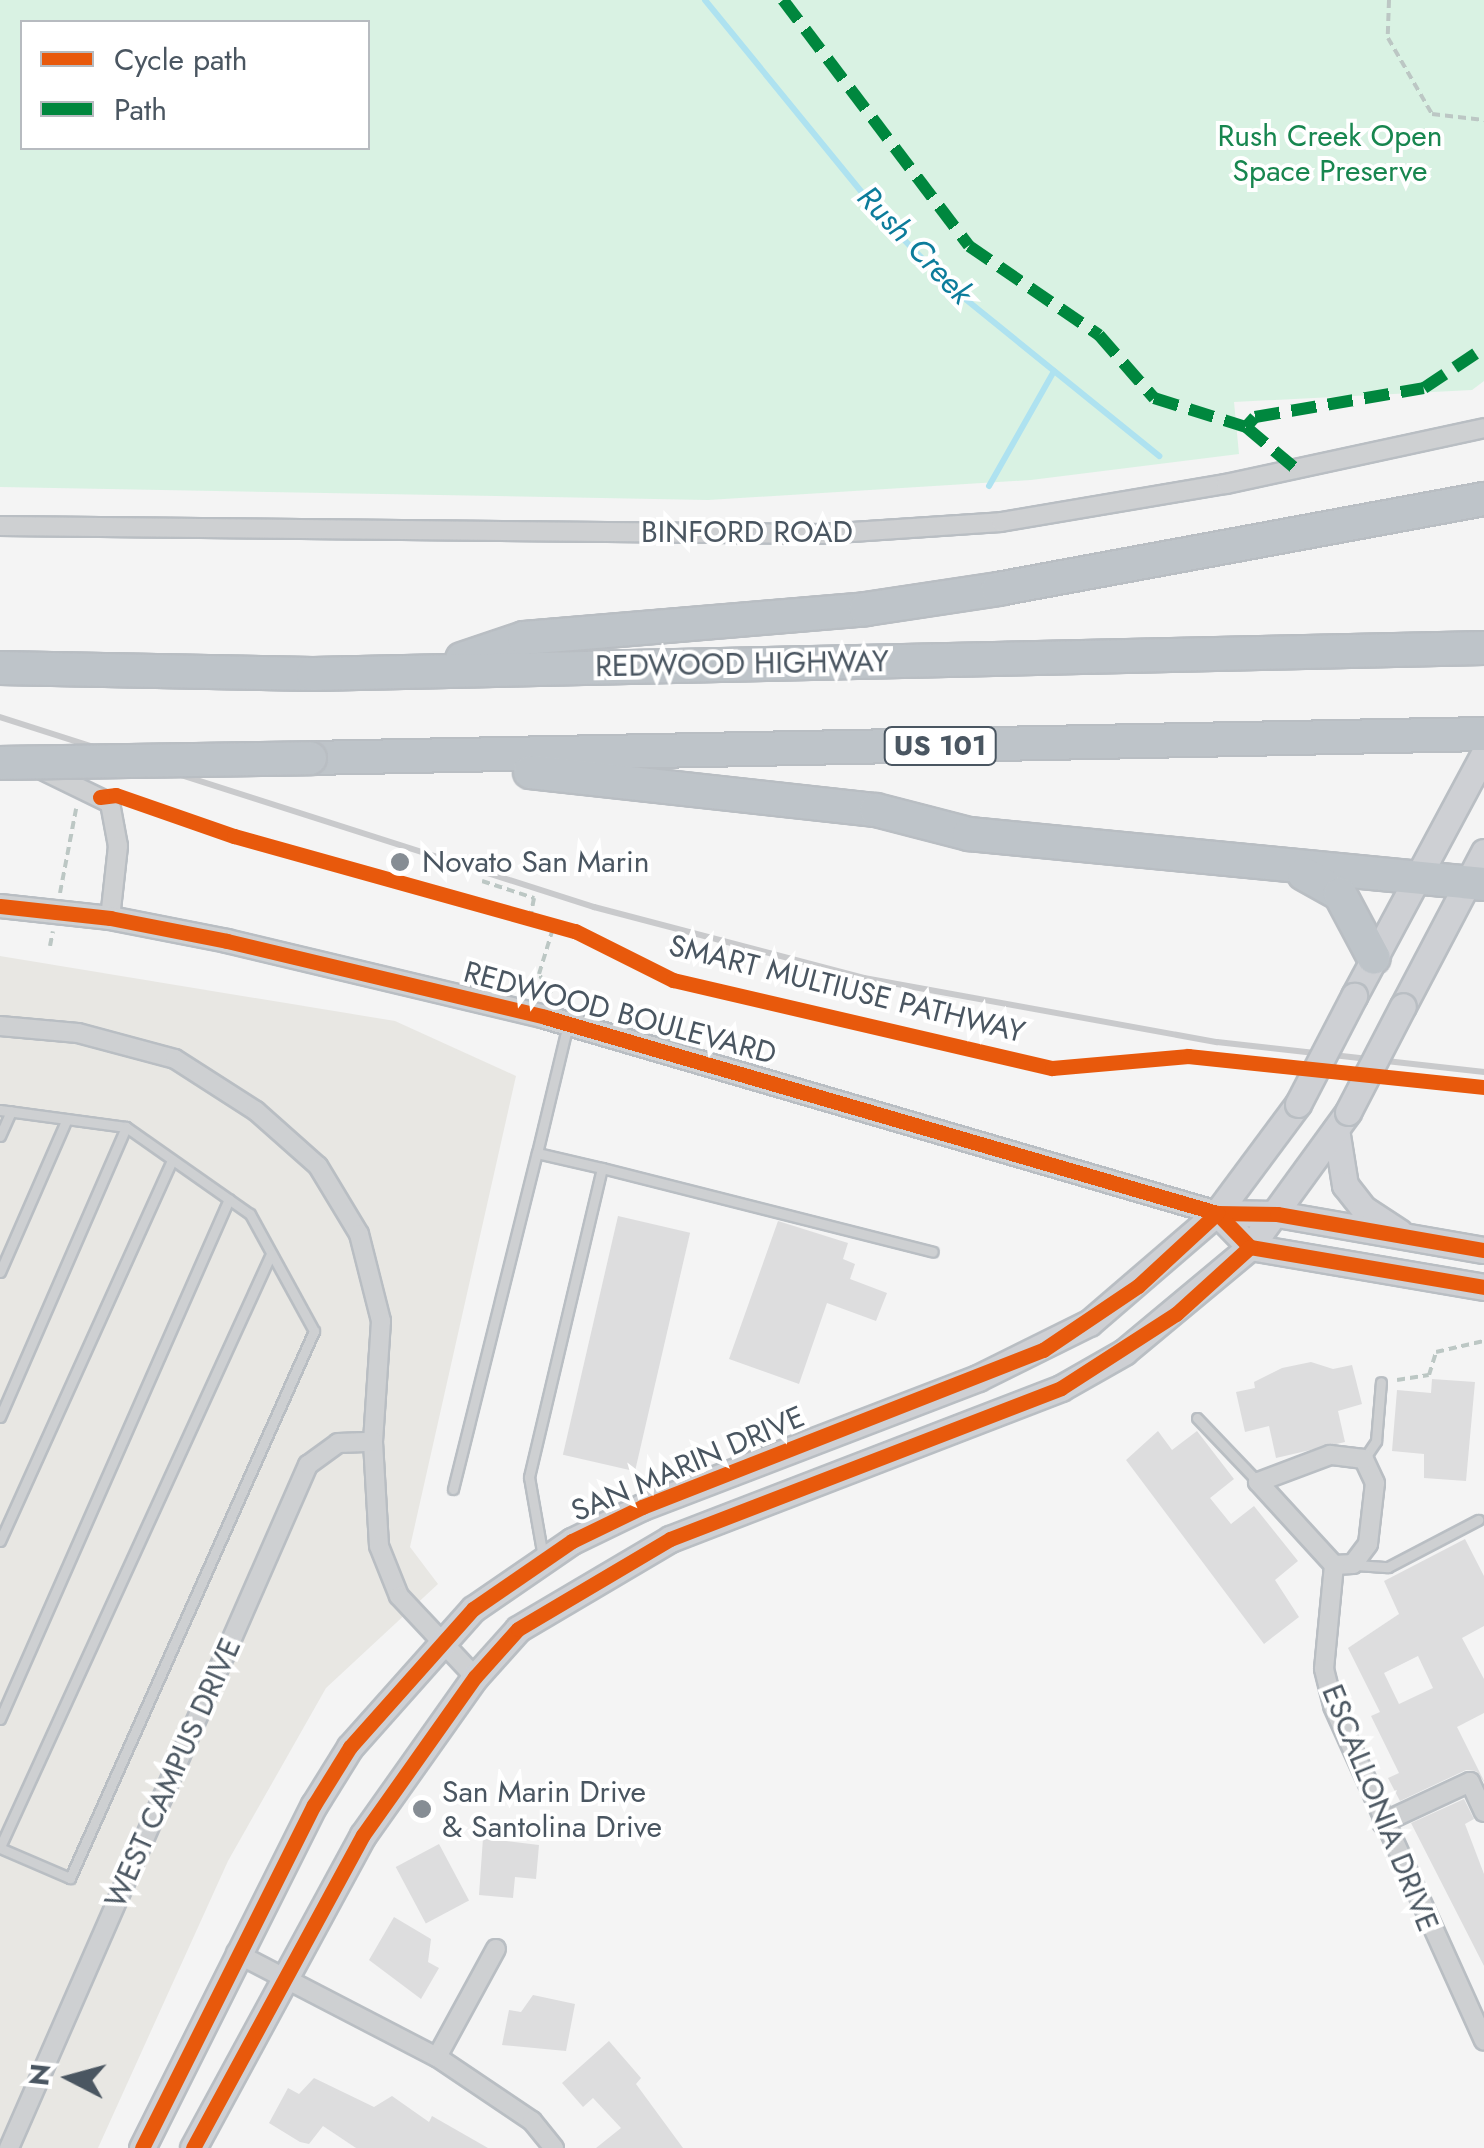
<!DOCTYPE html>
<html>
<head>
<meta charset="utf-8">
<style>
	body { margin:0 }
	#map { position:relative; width:1484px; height:2148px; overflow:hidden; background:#f4f4f4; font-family:Jost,sans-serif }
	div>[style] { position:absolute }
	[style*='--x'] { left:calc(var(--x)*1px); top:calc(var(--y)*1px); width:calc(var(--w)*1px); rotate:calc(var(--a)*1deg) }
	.commercial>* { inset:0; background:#e8e7e3 }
	.green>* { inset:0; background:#d9f2e3 }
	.stream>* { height:6px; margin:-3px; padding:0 3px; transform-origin:3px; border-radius:3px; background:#aee2f0 }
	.building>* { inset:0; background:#ddddde; transform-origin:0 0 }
	.path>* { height:4px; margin-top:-2px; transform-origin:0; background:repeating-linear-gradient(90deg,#bcc7c4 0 8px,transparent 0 13px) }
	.roads { filter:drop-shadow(2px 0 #b9bec3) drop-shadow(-2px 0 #b9bec3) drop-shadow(0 2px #b9bec3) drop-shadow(0 -2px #b9bec3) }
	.service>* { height:9px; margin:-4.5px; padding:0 4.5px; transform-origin:4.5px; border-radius:4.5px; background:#ced0d2 }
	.minor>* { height:18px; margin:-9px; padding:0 9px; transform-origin:9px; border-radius:9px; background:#ced0d2 }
	.tertiary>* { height:22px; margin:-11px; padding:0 11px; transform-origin:11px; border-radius:11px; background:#ced0d2 }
	.secondary>* { height:25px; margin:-12.5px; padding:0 12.5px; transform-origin:12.5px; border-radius:12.5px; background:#ced0d4 }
	.motorway>* { height:32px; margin:-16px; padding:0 16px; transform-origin:16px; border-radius:16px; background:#bec4c9 }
	.rail>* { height:6px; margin:-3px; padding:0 3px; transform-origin:3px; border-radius:3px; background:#c9cacc }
	.bridges { filter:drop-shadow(2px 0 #b9bec3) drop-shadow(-2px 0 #b9bec3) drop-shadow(0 2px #b9bec3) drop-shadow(0 -2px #b9bec3) }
	.secondary-bridge>* { height:25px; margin:-12.5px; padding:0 12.5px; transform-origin:12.5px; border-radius:12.5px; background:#ced0d4 }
	.motorway-bridge>* { height:32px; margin:-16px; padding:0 16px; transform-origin:16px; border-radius:16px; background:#bec4c9 }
	.quiet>* { height:12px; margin-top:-6px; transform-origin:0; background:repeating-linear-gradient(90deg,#00873e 0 25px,transparent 0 37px) }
	.cycleway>* { height:15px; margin:-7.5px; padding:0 7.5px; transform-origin:7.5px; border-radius:7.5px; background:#e8590c }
	.dots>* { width:28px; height:28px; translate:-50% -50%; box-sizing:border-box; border:5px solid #fff; border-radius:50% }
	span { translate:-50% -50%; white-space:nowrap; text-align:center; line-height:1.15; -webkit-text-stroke:8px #fff; paint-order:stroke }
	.shield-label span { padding:2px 8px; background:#fff; border:2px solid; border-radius:8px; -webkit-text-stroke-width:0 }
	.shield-label { font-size:28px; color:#4a5661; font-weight:700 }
	.park-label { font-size:30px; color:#17864f }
	.street-label { font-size:30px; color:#4a5661 }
	.poi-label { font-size:30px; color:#4a5661 }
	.left { translate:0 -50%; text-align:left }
	.water-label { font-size:32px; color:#0c7c9b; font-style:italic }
	.legend { position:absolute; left:20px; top:20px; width:350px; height:130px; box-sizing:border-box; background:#fff; border:2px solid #b7bbc0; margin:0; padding:12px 18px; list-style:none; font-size:30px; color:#4a5661 }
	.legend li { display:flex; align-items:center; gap:20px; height:50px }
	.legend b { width:50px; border:2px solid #b7bbc0 }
	.north { position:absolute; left:20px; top:2028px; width:100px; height:100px; -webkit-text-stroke:8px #fff; paint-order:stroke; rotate:276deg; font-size:28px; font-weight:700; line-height:40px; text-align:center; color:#4a5661 }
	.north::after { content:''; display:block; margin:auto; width:35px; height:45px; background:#4a5661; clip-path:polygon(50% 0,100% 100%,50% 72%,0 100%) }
</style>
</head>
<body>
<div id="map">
	<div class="commercial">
		<i style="clip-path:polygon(0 956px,395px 1021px,516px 1076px,410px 1547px,438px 1584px,326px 1688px,228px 1861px,98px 2148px,0 2148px)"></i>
	</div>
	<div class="green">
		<i style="clip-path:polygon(evenodd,0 0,1484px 0,1484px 381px,1472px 390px,1234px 402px,1239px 454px,1031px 480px,708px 500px,0 487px,0 0,368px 22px,368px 148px,22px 148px,22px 22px,368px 22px)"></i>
	</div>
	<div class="stream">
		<i style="--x:705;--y:0;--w:281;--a:50.8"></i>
		<i style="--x:883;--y:218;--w:93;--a:45.9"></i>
		<i style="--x:948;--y:285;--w:272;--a:39"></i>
		<i style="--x:989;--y:486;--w:132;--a:-60.5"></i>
	</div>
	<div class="building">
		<i style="left:618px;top:1216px;width:74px;height:245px;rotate:13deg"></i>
		<i style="clip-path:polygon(778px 1221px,848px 1243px,843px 1259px,855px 1264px,850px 1279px,887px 1293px,876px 1321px,827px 1303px,799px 1384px,729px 1359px)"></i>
		<i style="clip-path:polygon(1311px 1362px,1333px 1369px,1352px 1365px,1362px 1404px,1338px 1411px,1345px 1442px,1276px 1458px,1269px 1426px,1245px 1432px,1236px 1392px,1255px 1388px,1254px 1382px,1282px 1368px)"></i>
		<i style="clip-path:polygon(1432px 1379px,1475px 1382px,1466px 1481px,1424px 1478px,1424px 1454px,1392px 1451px,1397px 1390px,1431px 1393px)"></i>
		<i style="clip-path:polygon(1158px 1431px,1172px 1450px,1197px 1431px,1234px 1479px,1210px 1498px,1231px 1524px,1254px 1506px,1298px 1561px,1275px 1580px,1299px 1617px,1264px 1644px,1126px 1460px)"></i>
		<i style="clip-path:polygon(evenodd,1465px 1539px,1484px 1576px,1484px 1626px,1462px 1638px,1484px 1679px,1484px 1713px,1457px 1727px,1484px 1781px,1484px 1782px,1476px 1771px,1466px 1770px,1400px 1801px,1388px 1778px,1399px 1773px,1371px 1716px,1380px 1712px,1348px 1648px,1399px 1614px,1384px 1581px,1465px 1539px,1418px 1656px,1433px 1688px,1399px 1704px,1384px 1673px,1418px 1656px)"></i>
		<i style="clip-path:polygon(1464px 1799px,1474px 1819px,1465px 1824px,1484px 1874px,1484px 1966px,1411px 1823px)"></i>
		<i style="clip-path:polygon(483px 1838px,539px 1845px,536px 1879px,515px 1877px,513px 1898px,479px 1895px)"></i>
		<i style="left:439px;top:1844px;width:64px;height:49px;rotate:62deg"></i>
		<i style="clip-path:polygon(394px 1917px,431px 1939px,428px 1962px,439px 1968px,421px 1999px,369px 1960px)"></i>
		<i style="clip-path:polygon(533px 1995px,575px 2004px,566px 2051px,502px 2045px,509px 2010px,521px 2012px)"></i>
		<i style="clip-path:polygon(609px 2041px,641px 2078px,636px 2084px,683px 2148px,596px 2148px,621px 2128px,593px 2098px,583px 2107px,562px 2083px)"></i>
		<i style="clip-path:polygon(314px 2078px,374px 2107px,392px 2096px,429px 2122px,432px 2116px,488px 2148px,356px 2148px,323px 2126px,309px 2144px,300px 2142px,269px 2123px,288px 2088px,299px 2094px)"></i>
	</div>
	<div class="path">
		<i style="--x:1389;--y:0;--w:38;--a:92"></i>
		<i style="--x:1388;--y:38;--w:88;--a:59.9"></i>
		<i style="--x:1432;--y:114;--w:52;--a:6.6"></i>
		<i style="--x:482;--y:881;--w:55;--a:18.1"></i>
		<i style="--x:534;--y:898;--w:20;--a:101"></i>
		<i style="--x:60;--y:893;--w:86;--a:-79.2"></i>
		<i style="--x:50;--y:946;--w:15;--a:-79"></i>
		<i style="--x:551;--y:994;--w:23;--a:-121"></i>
		<i style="--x:539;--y:974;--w:51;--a:-73"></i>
		<i style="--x:1397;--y:1380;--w:32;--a:-9"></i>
		<i style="--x:1429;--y:1375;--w:24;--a:-73"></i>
		<i style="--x:1436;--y:1352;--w:49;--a:-12.9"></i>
	</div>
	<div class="roads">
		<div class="service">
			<i style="--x:0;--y:1110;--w:127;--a:7.7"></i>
			<i style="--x:126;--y:1127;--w:151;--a:35.1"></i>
			<i style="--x:250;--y:1214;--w:133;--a:61.3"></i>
			<i style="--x:314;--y:1331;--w:599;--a:114.04"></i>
			<i style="--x:70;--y:1878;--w:76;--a:-156.8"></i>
			<i style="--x:0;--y:1136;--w:27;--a:-66"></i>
			<i style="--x:537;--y:1153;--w:133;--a:-76.5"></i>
			<i style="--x:602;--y:1168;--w:341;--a:14.2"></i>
			<i style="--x:0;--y:1272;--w:167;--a:-66.4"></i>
			<i style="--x:0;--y:1417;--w:316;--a:-66.5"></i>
			<i style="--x:1197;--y:1418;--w:88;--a:46.4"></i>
			<i style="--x:1364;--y:1459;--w:22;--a:-56"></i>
			<i style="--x:1376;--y:1441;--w:59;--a:-85.2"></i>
			<i style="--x:453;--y:1489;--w:346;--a:-76"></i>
			<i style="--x:537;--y:1153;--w:67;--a:13"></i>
			<i style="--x:602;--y:1168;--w:318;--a:103.3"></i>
			<i style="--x:529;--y:1477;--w:81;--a:80.1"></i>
			<i style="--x:0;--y:1541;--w:418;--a:-65.7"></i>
			<i style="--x:1356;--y:1565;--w:32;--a:4"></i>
			<i style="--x:1388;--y:1567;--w:102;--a:-27.6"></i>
			<i style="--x:0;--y:1719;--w:568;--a:-66.23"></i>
			<i style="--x:0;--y:1847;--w:652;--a:-65.44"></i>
		</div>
		<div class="minor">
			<i style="--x:0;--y:526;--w:822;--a:0.56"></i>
			<i style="--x:822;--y:534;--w:179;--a:-3.8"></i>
			<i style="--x:1001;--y:522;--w:228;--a:-9.6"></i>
			<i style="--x:1226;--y:484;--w:264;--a:-12.2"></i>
			<i style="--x:44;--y:771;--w:73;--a:25.9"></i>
			<i style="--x:110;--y:803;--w:44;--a:79.5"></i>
			<i style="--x:118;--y:846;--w:72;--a:96.3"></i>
			<i style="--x:0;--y:1026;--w:78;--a:5.1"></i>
			<i style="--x:78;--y:1033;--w:100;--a:15"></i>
			<i style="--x:175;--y:1059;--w:96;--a:32.7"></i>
			<i style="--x:256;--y:1111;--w:83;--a:41.6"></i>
			<i style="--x:318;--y:1166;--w:79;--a:58.9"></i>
			<i style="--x:359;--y:1234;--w:90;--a:75.8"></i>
			<i style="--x:381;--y:1321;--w:121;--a:93.8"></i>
			<i style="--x:373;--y:1442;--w:104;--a:86.7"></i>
			<i style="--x:379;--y:1546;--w:54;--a:68.2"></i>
			<i style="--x:399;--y:1596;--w:111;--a:46.8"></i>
			<i style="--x:1334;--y:1565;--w:19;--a:-3"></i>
			<i style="--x:1353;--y:1564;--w:25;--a:-53"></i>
			<i style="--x:1368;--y:1544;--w:61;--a:-83.5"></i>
			<i style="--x:1375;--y:1483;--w:26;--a:-115"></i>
			<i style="--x:1364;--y:1459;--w:34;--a:-173"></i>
			<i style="--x:1330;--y:1455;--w:77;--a:159.4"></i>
			<i style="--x:1258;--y:1482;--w:113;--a:47.5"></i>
			<i style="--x:1334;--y:1565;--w:104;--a:95.5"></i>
			<i style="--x:1324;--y:1669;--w:38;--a:76"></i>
			<i style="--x:1333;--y:1706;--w:367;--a:65.7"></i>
			<i style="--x:1382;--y:1823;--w:97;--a:-25"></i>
			<i style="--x:1470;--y:1782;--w:33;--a:65"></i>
			<i style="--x:236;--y:1953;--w:226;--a:27.4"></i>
			<i style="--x:437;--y:2057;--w:115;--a:34"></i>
			<i style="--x:532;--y:2121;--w:35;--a:51"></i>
			<i style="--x:437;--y:2057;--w:123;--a:-61.4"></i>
			<i style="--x:9;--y:2148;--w:746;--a:-66.36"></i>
			<i style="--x:308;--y:1465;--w:37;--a:-36"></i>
			<i style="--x:338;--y:1443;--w:35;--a:-2"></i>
		</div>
		<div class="tertiary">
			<i style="--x:0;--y:906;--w:111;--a:6.2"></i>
			<i style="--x:110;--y:918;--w:119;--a:11.1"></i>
			<i style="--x:227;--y:941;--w:327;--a:13.4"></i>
			<i style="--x:545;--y:1017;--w:700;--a:16.26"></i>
		</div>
		<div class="secondary">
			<i style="--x:1354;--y:996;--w:275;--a:-61.8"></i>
			<i style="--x:1403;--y:1006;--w:174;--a:-62.3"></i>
			<i style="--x:1336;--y:1129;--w:57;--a:80.9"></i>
			<i style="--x:1345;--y:1185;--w:31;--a:52"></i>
			<i style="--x:1364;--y:1209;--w:42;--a:33.3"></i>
			<i style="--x:1217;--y:1213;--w:47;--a:45.9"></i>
			<i style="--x:1250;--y:1247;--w:237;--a:9.7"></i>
			<i style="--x:1217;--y:1213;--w:60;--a:1"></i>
			<i style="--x:1277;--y:1214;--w:210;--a:9.9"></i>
			<i style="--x:142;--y:2148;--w:384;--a:-63.4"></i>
			<i style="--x:314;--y:1805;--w:68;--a:-58.2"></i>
			<i style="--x:350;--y:1747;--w:185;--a:-48.3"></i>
			<i style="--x:473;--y:1609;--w:120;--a:-34.5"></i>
			<i style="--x:572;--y:1541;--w:78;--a:-25.9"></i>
			<i style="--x:642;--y:1507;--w:360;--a:-21"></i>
			<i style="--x:978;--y:1378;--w:124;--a:-26.4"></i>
			<i style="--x:1089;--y:1323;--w:169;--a:-40.7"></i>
			<i style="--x:1217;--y:1213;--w:136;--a:-53.4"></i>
			<i style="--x:193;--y:2148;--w:356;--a:-61.5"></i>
			<i style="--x:363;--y:1835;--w:194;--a:-54.7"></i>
			<i style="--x:475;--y:1677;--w:64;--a:-48.1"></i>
			<i style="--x:518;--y:1629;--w:177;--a:-30.6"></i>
			<i style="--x:670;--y:1539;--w:419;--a:-21.1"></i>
			<i style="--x:1061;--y:1388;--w:73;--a:-29.7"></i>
			<i style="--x:1124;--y:1352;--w:164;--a:-39.8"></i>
			<i style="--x:1250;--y:1247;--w:167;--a:-54"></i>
		</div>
		<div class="motorway">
			<i style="--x:462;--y:659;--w:65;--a:-18.7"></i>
			<i style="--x:524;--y:638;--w:343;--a:-4.8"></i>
			<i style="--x:866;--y:609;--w:134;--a:-8.6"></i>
			<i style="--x:998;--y:589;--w:494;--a:-10.5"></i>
			<i style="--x:0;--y:668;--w:313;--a:1.1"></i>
			<i style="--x:313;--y:674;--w:1171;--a:-1.27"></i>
			<i style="--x:310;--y:758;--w:1174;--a:-1.17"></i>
			<i style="--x:530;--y:772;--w:348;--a:6.3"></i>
			<i style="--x:876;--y:810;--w:96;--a:14.5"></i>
			<i style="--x:969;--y:834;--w:517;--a:5.55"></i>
			<i style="--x:1304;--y:874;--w:41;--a:29.1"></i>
			<i style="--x:1340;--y:894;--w:72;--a:62"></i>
		</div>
	</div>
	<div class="rail">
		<i style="--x:0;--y:717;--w:624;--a:17.74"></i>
		<i style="--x:594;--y:907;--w:279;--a:14.7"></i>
		<i style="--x:864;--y:978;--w:359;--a:10.3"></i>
		<i style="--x:1217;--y:1042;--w:269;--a:6.4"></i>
	</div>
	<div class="bridges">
		<div class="secondary-bridge">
			<i style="--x:1298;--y:1104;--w:122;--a:-62.6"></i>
			<i style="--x:1348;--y:1112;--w:119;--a:-62.6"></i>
		</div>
		<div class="motorway-bridge">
			<i style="--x:0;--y:763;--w:310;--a:-0.9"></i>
		</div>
	</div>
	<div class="quiet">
		<i style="--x:783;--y:0;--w:308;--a:52.9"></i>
		<i style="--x:969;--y:246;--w:158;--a:34.4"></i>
		<i style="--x:1099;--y:335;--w:84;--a:48.9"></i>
		<i style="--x:1154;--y:398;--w:96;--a:17.5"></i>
		<i style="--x:1246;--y:427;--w:67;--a:40.1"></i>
		<i style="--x:1246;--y:427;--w:13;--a:-48"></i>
		<i style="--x:1255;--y:417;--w:171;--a:-9.7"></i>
		<i style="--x:1424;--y:388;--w:72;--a:-33.7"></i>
	</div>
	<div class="cycleway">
		<i style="--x:100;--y:797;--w:16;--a:-7"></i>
		<i style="--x:116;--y:795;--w:125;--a:19.2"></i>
		<i style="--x:234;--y:836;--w:354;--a:15.6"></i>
		<i style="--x:575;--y:931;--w:110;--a:26.6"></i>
		<i style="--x:673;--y:980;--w:389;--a:13.1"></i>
		<i style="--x:1052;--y:1068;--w:137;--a:-5"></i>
		<i style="--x:1188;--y:1056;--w:298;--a:6"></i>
		<i style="--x:0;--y:906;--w:111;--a:6.2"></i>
		<i style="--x:110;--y:918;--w:119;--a:11.1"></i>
		<i style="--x:227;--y:941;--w:327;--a:13.4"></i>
		<i style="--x:545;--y:1017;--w:700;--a:16.26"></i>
		<i style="--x:1217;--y:1213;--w:60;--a:1"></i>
		<i style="--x:1277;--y:1214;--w:210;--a:9.9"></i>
		<i style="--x:1217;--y:1213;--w:47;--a:45.9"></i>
		<i style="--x:1250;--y:1247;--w:237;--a:9.7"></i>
		<i style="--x:142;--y:2148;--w:384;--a:-63.4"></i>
		<i style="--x:314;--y:1805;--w:68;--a:-58.2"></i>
		<i style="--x:350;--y:1747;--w:185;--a:-48.3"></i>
		<i style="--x:473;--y:1609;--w:120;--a:-34.5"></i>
		<i style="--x:572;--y:1541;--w:78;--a:-25.9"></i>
		<i style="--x:642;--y:1507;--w:431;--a:-21.4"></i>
		<i style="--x:1043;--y:1350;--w:115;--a:-34"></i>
		<i style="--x:1138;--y:1286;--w:108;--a:-42.7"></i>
		<i style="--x:193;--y:2148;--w:356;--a:-61.5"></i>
		<i style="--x:363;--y:1835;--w:194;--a:-54.7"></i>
		<i style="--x:475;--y:1677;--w:64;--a:-48.1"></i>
		<i style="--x:518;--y:1629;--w:177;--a:-30.6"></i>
		<i style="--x:670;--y:1539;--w:419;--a:-21.1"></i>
		<i style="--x:1061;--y:1388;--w:137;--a:-32.8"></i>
		<i style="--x:1176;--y:1314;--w:100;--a:-42.2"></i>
	</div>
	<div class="dots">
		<i style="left:400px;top:862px;background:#868d94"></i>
		<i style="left:422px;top:1809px;background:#868d94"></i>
	</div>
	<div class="shield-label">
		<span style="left:940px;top:746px">US 101</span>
	</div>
	<div class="park-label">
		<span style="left:1330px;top:153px">Rush Creek Open<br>Space Preserve</span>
	</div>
	<div class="street-label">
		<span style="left:747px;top:532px">BINFORD ROAD</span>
		<span style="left:742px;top:664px;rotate:-1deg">REDWOOD HIGHWAY</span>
		<span style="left:847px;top:989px;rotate:14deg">SMART MULTIUSE PATHWAY</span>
		<span style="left:620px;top:1013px;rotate:15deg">REDWOOD BOULEVARD</span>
		<span style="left:688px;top:1464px;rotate:-23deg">SAN MARIN DRIVE</span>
		<span style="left:173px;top:1773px;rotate:-66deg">WEST CAMPUS DRIVE</span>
		<span style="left:1380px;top:1808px;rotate:68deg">ESCALLONIA DRIVE</span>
	</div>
	<div class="poi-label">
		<span class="left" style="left:422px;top:862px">Novato San Marin</span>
		<span class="left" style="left:442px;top:1809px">San Marin Drive<br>&amp; Santolina Drive</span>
	</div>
	<div class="water-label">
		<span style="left:915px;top:245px;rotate:46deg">Rush Creek</span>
	</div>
	<ul class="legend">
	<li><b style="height:12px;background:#e8590c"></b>Cycle path</li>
	<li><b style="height:12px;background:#00873e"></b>Path</li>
	</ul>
	<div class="north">N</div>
</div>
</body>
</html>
